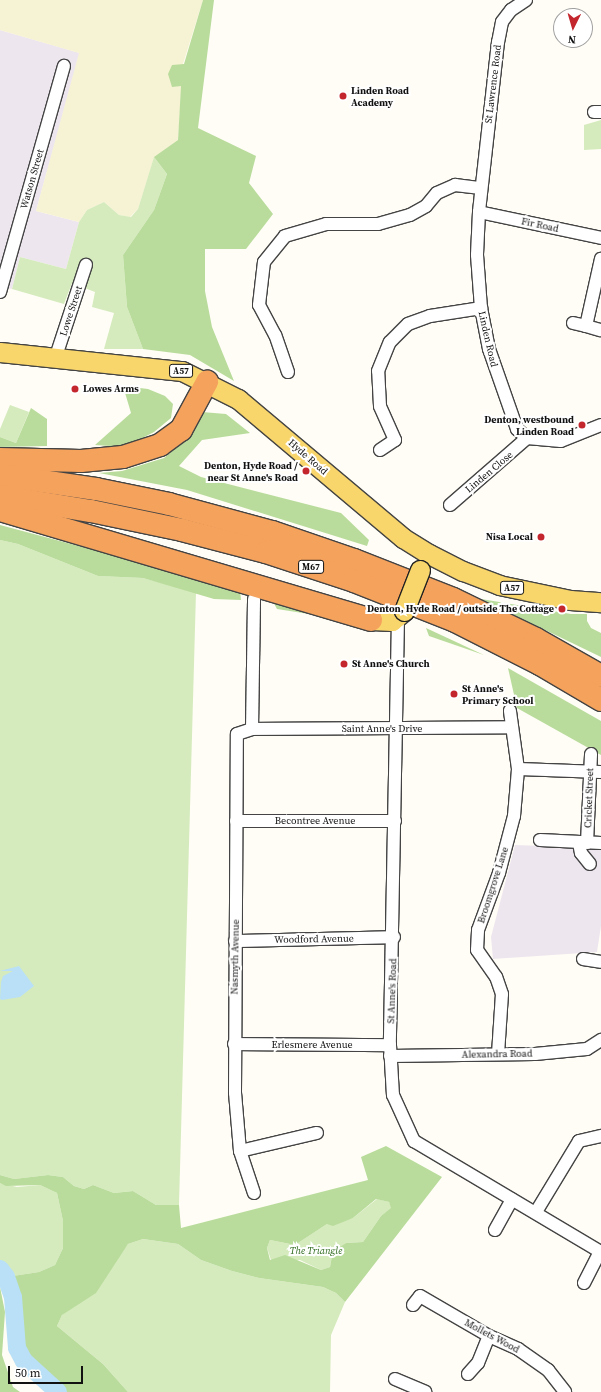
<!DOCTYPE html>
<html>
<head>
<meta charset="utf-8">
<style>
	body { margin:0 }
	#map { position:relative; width:601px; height:1392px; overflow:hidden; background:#fffdf5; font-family:"Source Serif 4",serif }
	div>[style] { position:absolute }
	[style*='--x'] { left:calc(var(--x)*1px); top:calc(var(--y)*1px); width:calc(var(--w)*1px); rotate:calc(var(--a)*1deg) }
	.industrial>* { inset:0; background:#eee6ef }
	.farmland>* { inset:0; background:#f6f3d4 }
	.green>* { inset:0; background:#d5ebbd }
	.forest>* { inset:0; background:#b9dc9c }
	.water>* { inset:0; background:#b9e0f7 }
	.river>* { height:18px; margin:-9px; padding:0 9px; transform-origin:9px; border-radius:9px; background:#b9e0f7 }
	.roads { filter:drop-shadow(1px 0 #444) drop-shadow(-1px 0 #444) drop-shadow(0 1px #444) drop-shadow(0 -1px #444) }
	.minor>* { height:12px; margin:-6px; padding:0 6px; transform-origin:6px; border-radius:6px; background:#fff }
	.primary>* { height:19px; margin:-9.5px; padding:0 9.5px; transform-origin:9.5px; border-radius:9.5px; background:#f9d66b }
	.motorway>* { height:22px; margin:-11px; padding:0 11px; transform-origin:11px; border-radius:11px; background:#f5a25d }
	.bridges { filter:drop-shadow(1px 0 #222) drop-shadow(-1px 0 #222) drop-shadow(0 1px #222) drop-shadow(0 -1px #222) }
	.primary-bridge>* { height:19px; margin:-9.5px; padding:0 9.5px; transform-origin:9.5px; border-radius:9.5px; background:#f9d66b }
	.dots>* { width:11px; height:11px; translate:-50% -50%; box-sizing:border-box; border:2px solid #fff; border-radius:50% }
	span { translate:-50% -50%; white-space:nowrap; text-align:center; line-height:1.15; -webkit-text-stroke:4px #fff; paint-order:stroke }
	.shield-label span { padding:1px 3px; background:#fff; border:1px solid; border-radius:3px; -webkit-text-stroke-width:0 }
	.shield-label { font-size:9px; color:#111; font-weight:700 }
	.street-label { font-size:10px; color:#111 }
	.poi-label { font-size:10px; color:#111; font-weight:700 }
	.left { translate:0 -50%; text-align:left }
	.right { translate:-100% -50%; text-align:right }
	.park-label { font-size:10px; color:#2f6b1f; font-style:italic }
	.north { position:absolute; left:553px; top:8px; width:40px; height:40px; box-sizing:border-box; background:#fff; border:1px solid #a0a0a0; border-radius:50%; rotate:185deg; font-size:11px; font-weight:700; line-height:16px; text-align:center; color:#111 }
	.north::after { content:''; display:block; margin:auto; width:14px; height:18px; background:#c4262e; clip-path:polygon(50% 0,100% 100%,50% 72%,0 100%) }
	.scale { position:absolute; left:8px; top:1366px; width:75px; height:18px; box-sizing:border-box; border:2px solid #111; border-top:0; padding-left:5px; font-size:12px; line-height:14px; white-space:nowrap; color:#111; -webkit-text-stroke:3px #fff; paint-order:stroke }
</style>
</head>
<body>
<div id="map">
	<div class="industrial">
		<i style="clip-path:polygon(0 30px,80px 53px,36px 211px,79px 222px,66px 269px,20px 257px,12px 289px,0 286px)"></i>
		<i style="clip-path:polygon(515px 845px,601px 848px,601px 926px,597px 952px,493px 959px,491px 937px)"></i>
	</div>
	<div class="farmland">
		<i style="clip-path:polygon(0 0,203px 0,183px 64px,178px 140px,154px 158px,138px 209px,130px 217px,119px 215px,104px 202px,87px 210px,79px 222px,36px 211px,79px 53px,0 30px)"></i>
	</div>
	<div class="green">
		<i style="clip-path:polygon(601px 120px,601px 149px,584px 150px,584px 125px)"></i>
		<i style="clip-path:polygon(154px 157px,167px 174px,154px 210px,123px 255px,127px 307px,143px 349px,104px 349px,114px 313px,92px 307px,95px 292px,72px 283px,64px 304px,12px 289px,20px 257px,66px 269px,79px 222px,87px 210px,104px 202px,119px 215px,131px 217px,138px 209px)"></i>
		<i style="clip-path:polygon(10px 405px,29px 412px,16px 443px,0 437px,0 429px)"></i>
		<i style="clip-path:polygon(0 540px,18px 544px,98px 576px,143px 578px,196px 592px,179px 1205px,156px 1205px,133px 1191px,114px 1193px,93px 1185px,84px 1189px,74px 1186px,63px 1177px,48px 1175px,14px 1179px,0 1175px)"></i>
		<i style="clip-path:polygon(0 1183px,17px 1187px,40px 1185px,57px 1193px,63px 1221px,63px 1248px,55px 1265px,39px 1272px,6px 1277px,0 1269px)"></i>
		<i style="clip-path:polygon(377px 1199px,389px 1202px,392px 1208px,381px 1216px,363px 1242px,346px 1243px,332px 1256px,330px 1267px,321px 1270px,300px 1260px,271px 1260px,267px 1248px,270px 1240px,295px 1245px,327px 1224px,353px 1218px)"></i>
		<i style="clip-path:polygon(143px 1239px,178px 1244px,201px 1260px,232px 1271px,259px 1278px,323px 1287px,336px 1293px,345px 1302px,331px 1335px,330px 1392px,128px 1392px,103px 1364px,57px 1326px,62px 1315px,114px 1263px,128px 1244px)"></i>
	</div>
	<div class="forest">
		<i style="clip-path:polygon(203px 0,214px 0,198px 128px,256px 156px,249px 183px,273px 214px,246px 249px,205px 249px,205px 291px,212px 327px,234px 381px,190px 355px,143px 349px,127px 307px,123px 255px,154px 210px,167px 174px,154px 157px,178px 140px,181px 86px,172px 87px,168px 74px,172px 65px,184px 64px)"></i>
		<i style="clip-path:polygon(123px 386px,148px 389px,165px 396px,173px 404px,171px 418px,154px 432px,125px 447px,95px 445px,131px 413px)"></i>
		<i style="clip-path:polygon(31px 408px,47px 419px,47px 446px,0 447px,0 437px,16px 443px)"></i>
		<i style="clip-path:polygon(202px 412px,226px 414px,250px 433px,202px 440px,179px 466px,201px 477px,341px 513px,369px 540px,367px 546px,187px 490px,99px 473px,122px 471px,164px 458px,190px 436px)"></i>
		<i style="clip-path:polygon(0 525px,240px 589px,241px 600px,214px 599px,143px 578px,98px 576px,18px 544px,0 540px)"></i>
		<i style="clip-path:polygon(271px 598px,347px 620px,277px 609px)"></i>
		<i style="clip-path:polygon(481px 599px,571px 614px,587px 614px,587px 621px,591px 628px,601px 633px,601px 657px)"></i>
		<i style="clip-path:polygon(426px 628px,484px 655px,429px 636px)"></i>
		<i style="clip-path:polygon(508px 668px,601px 721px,601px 755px,517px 708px)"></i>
		<i style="clip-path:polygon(evenodd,386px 1146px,442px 1177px,345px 1302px,336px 1293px,323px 1287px,259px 1278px,232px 1271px,201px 1260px,178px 1244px,143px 1239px,128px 1244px,96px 1293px,62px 1315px,57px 1326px,103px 1364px,128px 1392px,58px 1392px,24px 1361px,17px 1348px,13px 1297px,6px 1277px,39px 1272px,55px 1265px,63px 1248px,63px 1221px,57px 1193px,40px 1185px,6px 1186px,0 1183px,0 1175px,14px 1179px,48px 1175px,63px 1177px,74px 1186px,84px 1189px,93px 1185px,114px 1193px,133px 1191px,156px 1205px,179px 1205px,181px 1228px,368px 1180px,361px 1157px,386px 1146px,376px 1199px,389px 1202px,391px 1208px,381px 1216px,363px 1242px,346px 1243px,337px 1249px,332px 1256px,330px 1267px,321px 1270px,285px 1255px,270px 1260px,267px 1248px,270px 1240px,295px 1245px,327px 1224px,333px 1226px,353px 1218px,376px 1199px)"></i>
		<i style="clip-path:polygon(0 1287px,5px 1312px,2px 1355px,13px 1387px,20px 1392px,0 1392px)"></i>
	</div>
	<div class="water">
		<i style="clip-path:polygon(19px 966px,34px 986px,20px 997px,2px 1000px,0 999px,1px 982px,3px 976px,13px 971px,0 971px)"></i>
	</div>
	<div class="river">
		<i style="--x:0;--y:1269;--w:10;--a:53"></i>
		<i style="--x:6;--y:1277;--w:21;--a:71"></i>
		<i style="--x:13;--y:1297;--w:51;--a:85.5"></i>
		<i style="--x:17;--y:1348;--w:15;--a:62"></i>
		<i style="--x:24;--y:1361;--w:46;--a:42.4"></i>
	</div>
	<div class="roads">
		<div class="minor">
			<i style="--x:526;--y:0;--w:18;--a:146"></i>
			<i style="--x:511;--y:10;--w:15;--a:127"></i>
			<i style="--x:502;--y:22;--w:20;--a:101"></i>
			<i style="--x:498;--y:42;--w:171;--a:96.4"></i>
			<i style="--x:479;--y:212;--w:43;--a:92.7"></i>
			<i style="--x:477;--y:255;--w:53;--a:85.7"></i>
			<i style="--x:481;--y:308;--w:42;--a:79"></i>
			<i style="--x:489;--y:349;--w:85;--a:70.7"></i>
			<i style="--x:517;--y:429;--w:13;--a:42"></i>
			<i style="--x:527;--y:438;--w:34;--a:5"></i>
			<i style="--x:561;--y:441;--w:43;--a:-21.8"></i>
			<i style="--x:594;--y:112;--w:7;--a:0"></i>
			<i style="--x:479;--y:212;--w:125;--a:12"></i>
			<i style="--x:0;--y:292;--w:235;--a:-74.2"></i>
			<i style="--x:573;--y:323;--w:13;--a:13"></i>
			<i style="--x:586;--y:326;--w:69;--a:-77.4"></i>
			<i style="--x:586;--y:326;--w:15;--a:16"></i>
			<i style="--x:56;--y:356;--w:96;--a:-71.8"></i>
			<i style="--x:288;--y:372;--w:39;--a:-109"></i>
			<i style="--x:275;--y:335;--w:34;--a:-118"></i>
			<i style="--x:259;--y:305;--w:43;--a:-83.4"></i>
			<i style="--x:264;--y:262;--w:33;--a:-51"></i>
			<i style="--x:285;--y:236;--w:43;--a:-16.3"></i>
			<i style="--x:326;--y:224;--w:52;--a:0"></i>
			<i style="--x:378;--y:224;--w:33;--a:-16"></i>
			<i style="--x:410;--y:215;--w:18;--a:-29"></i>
			<i style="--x:426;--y:206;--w:17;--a:-50"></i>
			<i style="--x:437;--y:193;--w:20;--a:-24"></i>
			<i style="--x:455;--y:185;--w:26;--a:7"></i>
			<i style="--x:380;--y:450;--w:18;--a:-34"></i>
			<i style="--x:395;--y:440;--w:37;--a:-114"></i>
			<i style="--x:380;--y:406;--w:35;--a:-93"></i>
			<i style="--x:378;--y:371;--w:31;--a:-68"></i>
			<i style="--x:390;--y:342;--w:25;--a:-45"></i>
			<i style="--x:408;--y:324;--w:23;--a:-20"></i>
			<i style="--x:430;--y:316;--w:52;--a:-8.9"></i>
			<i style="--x:450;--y:505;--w:102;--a:-41"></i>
			<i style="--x:398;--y:618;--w:427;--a:91.1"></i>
			<i style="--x:390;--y:1045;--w:50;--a:86.6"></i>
			<i style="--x:393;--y:1095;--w:51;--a:65.5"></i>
			<i style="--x:414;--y:1141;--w:217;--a:30.7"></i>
			<i style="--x:252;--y:729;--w:130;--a:-89.1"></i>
			<i style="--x:518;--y:769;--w:83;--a:2.1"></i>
			<i style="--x:236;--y:821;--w:159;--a:0"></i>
			<i style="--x:540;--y:840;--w:61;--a:2.8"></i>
			<i style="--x:579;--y:843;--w:10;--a:79"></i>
			<i style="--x:581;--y:853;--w:14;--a:51"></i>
			<i style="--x:587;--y:843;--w:89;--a:-87.4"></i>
			<i style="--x:235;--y:941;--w:159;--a:-1.4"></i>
			<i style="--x:583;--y:959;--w:18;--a:9"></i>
			<i style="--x:234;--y:1044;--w:156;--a:0.4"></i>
			<i style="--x:498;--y:1054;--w:60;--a:-86.2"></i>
			<i style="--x:502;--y:994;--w:18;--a:-109"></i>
			<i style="--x:496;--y:977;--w:33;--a:-125"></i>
			<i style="--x:477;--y:950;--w:20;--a:-87"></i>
			<i style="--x:478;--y:930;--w:61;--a:-69.8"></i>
			<i style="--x:499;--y:873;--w:59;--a:-75.3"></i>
			<i style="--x:514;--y:816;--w:47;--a:-85.1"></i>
			<i style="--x:518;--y:769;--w:59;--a:-97.9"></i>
			<i style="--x:390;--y:1056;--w:145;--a:-0.8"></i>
			<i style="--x:535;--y:1054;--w:52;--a:-5.5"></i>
			<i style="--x:587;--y:1049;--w:17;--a:-33"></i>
			<i style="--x:240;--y:1151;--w:79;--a:-13.2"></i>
			<i style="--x:254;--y:1193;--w:44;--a:-108.4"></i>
			<i style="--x:240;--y:1151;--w:58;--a:-94.9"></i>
			<i style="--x:235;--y:1093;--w:359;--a:-89.7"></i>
			<i style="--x:237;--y:734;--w:16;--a:-18"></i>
			<i style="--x:252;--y:729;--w:260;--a:-0.4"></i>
			<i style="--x:536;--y:1212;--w:83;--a:-58.8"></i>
			<i style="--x:579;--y:1141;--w:23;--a:-13"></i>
			<i style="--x:495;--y:1230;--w:35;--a:-61"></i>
			<i style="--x:584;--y:1283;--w:35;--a:-63"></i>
			<i style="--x:413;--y:1305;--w:11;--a:-52"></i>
			<i style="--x:420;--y:1296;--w:80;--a:30.1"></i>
			<i style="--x:489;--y:1336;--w:32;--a:24"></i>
			<i style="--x:518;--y:1349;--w:37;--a:35"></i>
			<i style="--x:548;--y:1370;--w:28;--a:52"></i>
			<i style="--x:468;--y:1374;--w:15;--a:-48"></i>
			<i style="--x:478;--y:1363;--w:29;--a:-68"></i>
			<i style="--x:395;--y:1379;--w:33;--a:23"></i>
		</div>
		<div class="primary">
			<i style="--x:0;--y:352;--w:183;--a:6"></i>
			<i style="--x:182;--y:371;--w:63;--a:26.6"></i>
			<i style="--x:238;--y:399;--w:216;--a:40.1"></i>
			<i style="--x:403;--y:538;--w:31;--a:32"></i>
			<i style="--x:429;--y:554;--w:38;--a:27"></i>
			<i style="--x:463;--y:571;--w:39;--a:21"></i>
			<i style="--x:499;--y:585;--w:73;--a:11.9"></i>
			<i style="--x:570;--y:600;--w:31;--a:4"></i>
			<i style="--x:371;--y:620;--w:21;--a:3"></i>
			<i style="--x:392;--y:621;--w:16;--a:-40"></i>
		</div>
		<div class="motorway">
			<i style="--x:0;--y:459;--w:81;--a:1.4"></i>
			<i style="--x:81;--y:461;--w:42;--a:-5.4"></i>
			<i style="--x:123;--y:457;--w:39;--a:-18"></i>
			<i style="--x:160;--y:445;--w:26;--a:-36"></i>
			<i style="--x:181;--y:430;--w:55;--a:-61.6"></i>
			<i style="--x:0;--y:475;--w:97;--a:8.3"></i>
			<i style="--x:96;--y:489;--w:75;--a:11.6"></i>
			<i style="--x:169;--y:504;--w:107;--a:15.2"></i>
			<i style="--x:272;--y:532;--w:87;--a:18.9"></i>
			<i style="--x:354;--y:560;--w:106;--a:21.5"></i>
			<i style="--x:453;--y:599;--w:92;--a:25.7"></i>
			<i style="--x:536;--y:639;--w:75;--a:29.6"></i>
			<i style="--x:0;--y:496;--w:92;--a:9.4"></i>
			<i style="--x:91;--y:511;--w:93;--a:11.8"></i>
			<i style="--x:182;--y:530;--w:87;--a:14.7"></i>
			<i style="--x:266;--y:552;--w:93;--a:18.2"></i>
			<i style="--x:354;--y:581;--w:109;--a:21.6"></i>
			<i style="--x:455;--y:621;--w:95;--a:26.8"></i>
			<i style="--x:540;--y:664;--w:71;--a:30.5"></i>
			<i style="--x:0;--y:510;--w:387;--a:16.5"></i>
		</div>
	</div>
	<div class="bridges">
		<div class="primary-bridge">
			<i style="--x:404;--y:611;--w:44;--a:-68.7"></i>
		</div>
	</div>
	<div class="dots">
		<i style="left:343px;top:96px;background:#c4262e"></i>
		<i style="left:75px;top:389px;background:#c4262e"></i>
		<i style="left:582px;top:425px;background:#c4262e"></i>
		<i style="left:306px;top:471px;background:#c4262e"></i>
		<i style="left:541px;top:537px;background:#c4262e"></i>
		<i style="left:562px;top:609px;background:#c4262e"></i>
		<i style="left:344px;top:664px;background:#c4262e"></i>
		<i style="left:454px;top:694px;background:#c4262e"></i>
	</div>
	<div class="shield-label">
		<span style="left:181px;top:371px">A57</span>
		<span style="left:311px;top:567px">M67</span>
		<span style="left:512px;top:588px">A57</span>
	</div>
	<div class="street-label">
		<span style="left:493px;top:84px;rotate:-83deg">St Lawrence Road</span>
		<span style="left:32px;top:179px;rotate:-74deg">Watson Street</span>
		<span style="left:540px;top:225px;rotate:12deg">Fir Road</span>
		<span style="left:71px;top:311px;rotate:-72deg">Lowe Street</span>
		<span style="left:488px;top:339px;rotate:77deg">Linden Road</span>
		<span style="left:308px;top:457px;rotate:41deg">Hyde Road</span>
		<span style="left:489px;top:472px;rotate:-40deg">Linden Close</span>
		<span style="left:382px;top:729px">Saint Anne's Drive</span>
		<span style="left:589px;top:798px;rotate:-88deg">Cricket Street</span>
		<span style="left:315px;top:821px">Becontree Avenue</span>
		<span style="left:493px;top:885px;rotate:-72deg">Broomgrove Lane</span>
		<span style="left:314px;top:939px;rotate:-1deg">Woodford Avenue</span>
		<span style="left:235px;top:957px;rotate:-89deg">Nasmyth Avenue</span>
		<span style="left:392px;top:991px;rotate:-88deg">St Anne's Road</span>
		<span style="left:312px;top:1045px">Erlesmere Avenue</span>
		<span style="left:497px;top:1054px;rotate:-1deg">Alexandra Road</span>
		<span style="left:492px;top:1336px;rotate:28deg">Mollets Wood</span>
	</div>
	<div class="poi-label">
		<span class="left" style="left:351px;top:96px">Linden Road<br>Academy</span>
		<span class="left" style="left:83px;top:389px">Lowes Arms</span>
		<span class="right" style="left:574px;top:425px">Denton, westbound<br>Linden Road</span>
		<span class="right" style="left:298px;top:471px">Denton, Hyde Road /<br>near St Anne's Road</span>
		<span class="right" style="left:533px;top:537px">Nisa Local</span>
		<span class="right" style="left:554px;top:609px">Denton, Hyde Road / outside The Cottage</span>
		<span class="left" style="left:352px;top:664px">St Anne's Church</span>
		<span class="left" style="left:462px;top:694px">St Anne's<br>Primary School</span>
	</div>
	<div class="park-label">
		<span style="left:316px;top:1251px">The Triangle</span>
	</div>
	<div class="north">N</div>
	<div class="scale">50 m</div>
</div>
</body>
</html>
